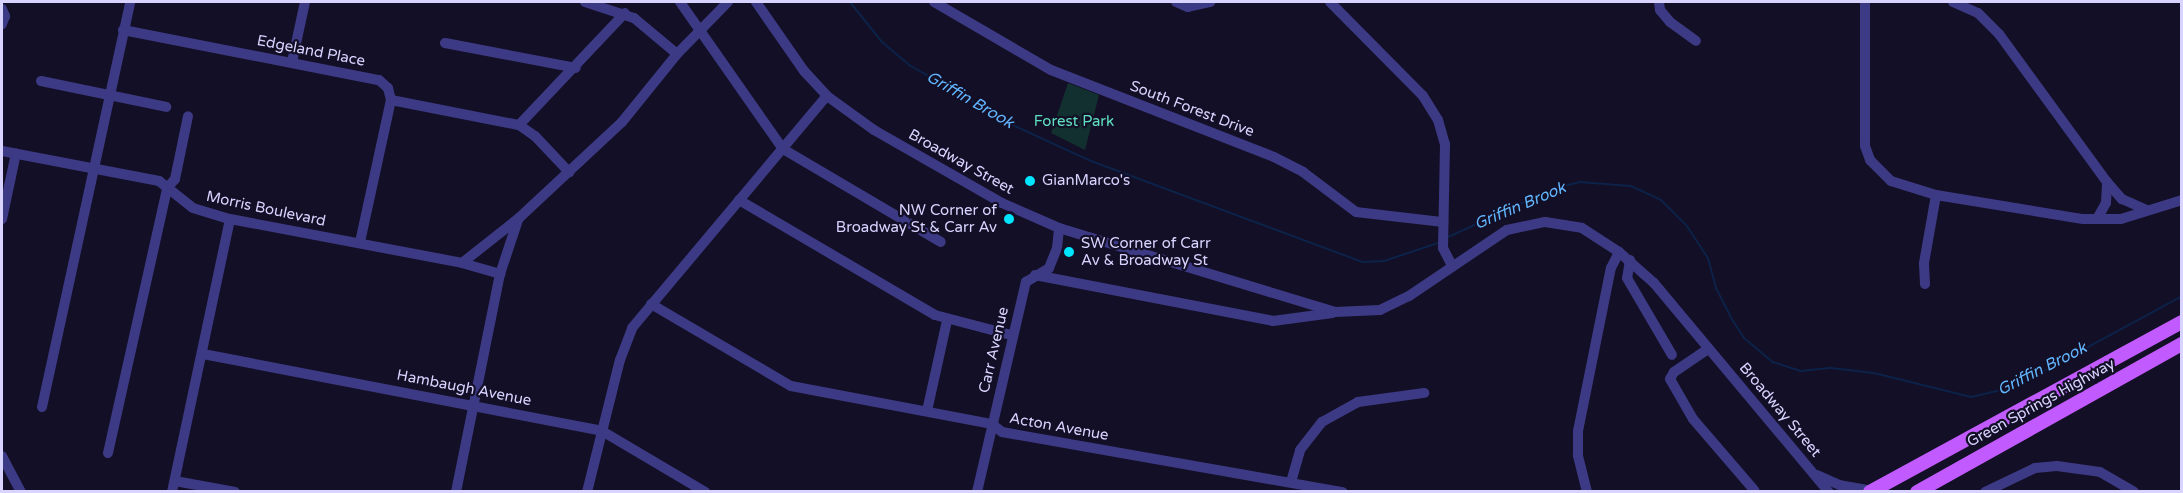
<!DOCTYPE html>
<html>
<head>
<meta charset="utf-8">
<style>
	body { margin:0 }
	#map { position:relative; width:2183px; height:493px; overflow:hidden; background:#130f26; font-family:"Varela Round",sans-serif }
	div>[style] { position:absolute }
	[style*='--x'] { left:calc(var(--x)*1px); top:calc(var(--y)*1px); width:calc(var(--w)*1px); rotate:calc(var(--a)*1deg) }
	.green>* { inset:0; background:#12302f }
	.stream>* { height:2px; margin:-1px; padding:0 1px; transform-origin:1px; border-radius:1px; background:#0c2248 }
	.minor>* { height:10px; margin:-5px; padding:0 5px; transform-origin:5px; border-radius:5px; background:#3d3a85 }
	.major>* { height:14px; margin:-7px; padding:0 7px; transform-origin:7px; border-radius:7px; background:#c25bff }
	.dots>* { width:16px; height:16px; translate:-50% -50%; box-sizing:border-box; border:3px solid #130f26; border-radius:50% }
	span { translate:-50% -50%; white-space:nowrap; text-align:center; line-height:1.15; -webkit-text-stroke:4.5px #130f26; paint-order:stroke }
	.street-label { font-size:15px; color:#d9d4ff }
	.park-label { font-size:15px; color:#5fe0c0 }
	.poi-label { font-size:15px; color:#d9d4ff }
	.left { translate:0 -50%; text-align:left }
	.right { translate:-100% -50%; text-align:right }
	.water-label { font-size:16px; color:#62b6ff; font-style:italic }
	.frame { position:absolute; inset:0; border:3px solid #d9d4ff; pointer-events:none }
</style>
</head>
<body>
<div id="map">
	<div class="green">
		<i style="clip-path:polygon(1068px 83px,1099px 95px,1085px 150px,1051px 133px)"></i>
	</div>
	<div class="stream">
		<i style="--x:850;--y:2;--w:51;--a:51.3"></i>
		<i style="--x:882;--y:42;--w:38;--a:40"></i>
		<i style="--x:911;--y:66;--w:122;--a:29.9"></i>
		<i style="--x:1017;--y:127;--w:81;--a:24.7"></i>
		<i style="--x:1091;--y:161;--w:290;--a:20.4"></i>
		<i style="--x:1363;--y:262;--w:21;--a:-3"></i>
		<i style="--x:1384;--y:261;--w:57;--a:-18.4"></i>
		<i style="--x:1446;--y:238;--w:117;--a:-24.8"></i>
		<i style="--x:1552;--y:189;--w:29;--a:-14"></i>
		<i style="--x:1580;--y:182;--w:51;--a:4.5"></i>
		<i style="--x:1631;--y:186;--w:33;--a:25"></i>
		<i style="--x:1661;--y:200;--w:37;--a:45"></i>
		<i style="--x:1687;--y:226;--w:38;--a:57"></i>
		<i style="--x:1708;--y:258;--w:31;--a:75"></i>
		<i style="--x:1716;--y:288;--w:37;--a:63"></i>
		<i style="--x:1733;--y:321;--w:20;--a:57"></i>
		<i style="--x:1744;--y:338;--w:38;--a:40"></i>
		<i style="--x:1773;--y:362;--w:29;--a:18"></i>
		<i style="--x:1801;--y:371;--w:30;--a:-6"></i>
		<i style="--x:1831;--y:368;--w:43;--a:6.6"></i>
		<i style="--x:1874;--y:373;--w:100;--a:13.9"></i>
		<i style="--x:1971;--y:397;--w:44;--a:-13.1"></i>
		<i style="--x:2014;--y:387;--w:191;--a:-28.4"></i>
	</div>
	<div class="minor">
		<i style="--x:585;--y:2;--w:52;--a:18.1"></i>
		<i style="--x:634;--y:18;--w:56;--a:39.9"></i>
		<i style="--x:680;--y:2;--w:179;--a:55"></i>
		<i style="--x:783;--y:149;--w:183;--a:30.5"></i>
		<i style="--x:756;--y:2;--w:84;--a:55.2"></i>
		<i style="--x:804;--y:71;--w:34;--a:47"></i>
		<i style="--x:827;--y:96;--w:58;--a:35.9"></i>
		<i style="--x:874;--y:130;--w:147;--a:29.7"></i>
		<i style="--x:1002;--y:203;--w:62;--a:23.7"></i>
		<i style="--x:1059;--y:228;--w:288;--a:16.9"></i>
		<i style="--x:1335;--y:312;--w:45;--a:-2.5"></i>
		<i style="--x:1380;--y:310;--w:32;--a:-26"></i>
		<i style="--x:1409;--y:296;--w:118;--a:-34"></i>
		<i style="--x:1507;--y:230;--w:39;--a:-12"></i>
		<i style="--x:1545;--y:222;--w:37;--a:9"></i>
		<i style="--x:1582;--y:228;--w:44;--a:33"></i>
		<i style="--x:1619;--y:252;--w:47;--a:41.5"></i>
		<i style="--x:1654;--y:283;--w:273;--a:50.1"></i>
		<i style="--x:934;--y:2;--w:135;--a:30.2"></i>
		<i style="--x:1051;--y:70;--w:239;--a:21.3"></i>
		<i style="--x:1274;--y:157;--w:33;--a:27"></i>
		<i style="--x:1303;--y:172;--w:66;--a:37"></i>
		<i style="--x:1356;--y:212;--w:88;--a:6.6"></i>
		<i style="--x:1176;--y:2;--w:13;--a:23"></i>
		<i style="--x:1188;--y:7;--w:23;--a:-13"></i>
		<i style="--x:1330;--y:2;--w:132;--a:45.3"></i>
		<i style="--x:1423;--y:96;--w:28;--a:58"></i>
		<i style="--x:1438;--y:120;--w:25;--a:74"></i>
		<i style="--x:1445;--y:144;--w:104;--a:91.1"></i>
		<i style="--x:1443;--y:248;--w:20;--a:63"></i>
		<i style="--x:1659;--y:2;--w:8;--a:83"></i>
		<i style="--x:1660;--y:10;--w:16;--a:50"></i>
		<i style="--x:1670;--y:22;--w:32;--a:36"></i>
		<i style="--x:1865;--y:2;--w:144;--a:90"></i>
		<i style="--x:1865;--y:146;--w:15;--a:70"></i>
		<i style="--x:1870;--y:160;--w:30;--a:45"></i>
		<i style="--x:1891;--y:181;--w:47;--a:17.3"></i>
		<i style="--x:1936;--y:195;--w:149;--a:9.3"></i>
		<i style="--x:2083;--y:219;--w:14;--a:0"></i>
		<i style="--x:2097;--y:219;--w:18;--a:-61"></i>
		<i style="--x:2106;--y:203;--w:21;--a:-87"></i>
		<i style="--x:1953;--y:2;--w:27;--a:24"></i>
		<i style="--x:1978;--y:13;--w:30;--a:45"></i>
		<i style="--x:1999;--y:34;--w:183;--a:53.9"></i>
		<i style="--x:2107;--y:182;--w:23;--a:49"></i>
		<i style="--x:2122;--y:199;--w:27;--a:24"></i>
		<i style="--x:2;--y:9;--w:8;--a:67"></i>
		<i style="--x:5;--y:16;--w:9;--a:111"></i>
		<i style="--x:123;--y:30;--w:261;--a:11.1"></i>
		<i style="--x:379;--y:80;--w:12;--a:42"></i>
		<i style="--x:388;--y:88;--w:12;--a:76"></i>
		<i style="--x:445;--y:43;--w:133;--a:10.8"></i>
		<i style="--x:292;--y:62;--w:61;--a:-77.8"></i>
		<i style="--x:41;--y:81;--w:128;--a:11.7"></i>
		<i style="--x:391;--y:100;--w:130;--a:11.1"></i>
		<i style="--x:519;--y:125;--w:19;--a:35"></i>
		<i style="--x:535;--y:136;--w:50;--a:46.6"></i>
		<i style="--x:519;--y:125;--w:154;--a:-46.6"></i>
		<i style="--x:2;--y:151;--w:160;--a:10.8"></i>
		<i style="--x:159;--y:181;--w:43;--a:38.5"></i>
		<i style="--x:193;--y:208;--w:39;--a:17"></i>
		<i style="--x:230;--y:219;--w:236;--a:10.7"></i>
		<i style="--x:462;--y:263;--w:73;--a:-38.3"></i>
		<i style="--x:519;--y:218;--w:141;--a:-43"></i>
		<i style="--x:622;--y:122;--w:87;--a:-51"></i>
		<i style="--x:677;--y:54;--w:73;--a:-45.6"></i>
		<i style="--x:739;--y:200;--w:227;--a:30.4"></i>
		<i style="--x:935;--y:315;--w:79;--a:14.7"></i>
		<i style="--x:2;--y:219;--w:67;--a:-78"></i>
		<i style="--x:2097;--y:219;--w:24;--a:0"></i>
		<i style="--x:2121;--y:219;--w:64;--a:-17.3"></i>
		<i style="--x:360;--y:242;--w:145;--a:-77.7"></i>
		<i style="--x:1630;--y:260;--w:18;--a:99"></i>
		<i style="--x:1627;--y:278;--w:89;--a:59.7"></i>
		<i style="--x:462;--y:263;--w:40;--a:16"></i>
		<i style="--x:1035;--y:275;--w:242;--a:10.9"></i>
		<i style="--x:1273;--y:321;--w:60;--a:-7.7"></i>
		<i style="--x:1925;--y:284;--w:21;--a:-93"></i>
		<i style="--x:1924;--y:263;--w:69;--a:-80"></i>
		<i style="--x:651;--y:304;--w:162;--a:30.4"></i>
		<i style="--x:791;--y:386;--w:205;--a:10.7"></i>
		<i style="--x:992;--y:424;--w:13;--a:39"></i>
		<i style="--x:1002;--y:432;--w:346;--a:10"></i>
		<i style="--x:1708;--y:349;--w:41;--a:145.9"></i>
		<i style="--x:1674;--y:372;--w:8;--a:120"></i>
		<i style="--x:1670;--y:379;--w:46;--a:60.1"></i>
		<i style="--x:1693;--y:419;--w:94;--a:49.3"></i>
		<i style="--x:203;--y:354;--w:406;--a:10.9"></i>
		<i style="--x:602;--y:431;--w:120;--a:30.6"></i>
		<i style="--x:42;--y:407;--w:414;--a:-77.7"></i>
		<i style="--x:927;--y:411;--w:92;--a:-77.5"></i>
		<i style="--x:108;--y:453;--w:271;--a:-77.4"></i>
		<i style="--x:167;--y:188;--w:12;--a:-48"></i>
		<i style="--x:175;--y:179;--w:64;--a:-78.3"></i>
		<i style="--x:2;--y:456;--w:41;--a:62.2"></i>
		<i style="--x:1817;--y:475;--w:24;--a:24"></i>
		<i style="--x:1839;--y:485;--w:34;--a:10"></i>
		<i style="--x:175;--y:481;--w:61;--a:10.4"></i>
		<i style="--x:1291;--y:482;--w:33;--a:-74"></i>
		<i style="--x:1300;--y:450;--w:36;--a:-52"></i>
		<i style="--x:1322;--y:422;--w:41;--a:-29.1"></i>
		<i style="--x:1358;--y:402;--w:67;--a:-7.8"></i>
		<i style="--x:172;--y:492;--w:279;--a:-78"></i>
		<i style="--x:456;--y:492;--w:222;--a:-78.6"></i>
		<i style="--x:500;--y:274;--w:57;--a:-71.6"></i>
		<i style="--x:587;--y:492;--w:136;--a:-76"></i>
		<i style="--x:620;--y:360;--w:34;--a:-69"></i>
		<i style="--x:632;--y:328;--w:303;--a:-50"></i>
		<i style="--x:977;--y:492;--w:216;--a:-76.9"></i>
		<i style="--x:1026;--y:282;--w:27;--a:-31"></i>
		<i style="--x:1049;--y:268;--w:22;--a:-68"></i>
		<i style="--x:1057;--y:248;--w:20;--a:-84"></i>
		<i style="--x:1587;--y:492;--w:38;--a:-104"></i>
		<i style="--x:1578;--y:455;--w:24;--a:-90"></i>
		<i style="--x:1578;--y:431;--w:166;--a:-78.6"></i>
		<i style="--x:1611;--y:268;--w:18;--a:-63"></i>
		<i style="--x:1985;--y:492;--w:55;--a:-25.6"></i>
		<i style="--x:2035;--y:468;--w:22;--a:-5"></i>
		<i style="--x:2057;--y:466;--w:43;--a:7.9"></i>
		<i style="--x:2100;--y:472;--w:39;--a:30"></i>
	</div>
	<div class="major">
		<i style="--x:1870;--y:492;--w:355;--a:-28.6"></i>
		<i style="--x:1917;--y:492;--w:304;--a:-29.2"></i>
	</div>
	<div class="dots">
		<i style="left:1030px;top:181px;background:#00e5ff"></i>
		<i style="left:1009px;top:219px;background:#00e5ff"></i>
		<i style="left:1069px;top:252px;background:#00e5ff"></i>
	</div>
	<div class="street-label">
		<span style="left:311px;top:51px;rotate:11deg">Edgeland Place</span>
		<span style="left:1192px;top:109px;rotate:21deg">South Forest Drive</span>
		<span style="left:961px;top:162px;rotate:29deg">Broadway Street</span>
		<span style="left:266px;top:209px;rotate:12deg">Morris Boulevard</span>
		<span style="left:994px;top:350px;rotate:-77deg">Carr Avenue</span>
		<span style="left:464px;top:388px;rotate:11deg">Hambaugh Avenue</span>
		<span style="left:2041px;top:403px;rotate:-29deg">Green Springs Highway</span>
		<span style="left:1780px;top:410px;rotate:50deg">Broadway Street</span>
		<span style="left:1059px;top:427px;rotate:10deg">Acton Avenue</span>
	</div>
	<div class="park-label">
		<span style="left:1074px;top:122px">Forest Park</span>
	</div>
	<div class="poi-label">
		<span class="left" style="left:1042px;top:181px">GianMarco's</span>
		<span class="right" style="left:997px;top:219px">NW Corner of<br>Broadway St &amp; Carr Av</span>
		<span class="left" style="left:1081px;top:252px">SW Corner of Carr<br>Av &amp; Broadway St</span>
	</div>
	<div class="water-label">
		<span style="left:970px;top:100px;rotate:30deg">Griffin Brook</span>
		<span style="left:1520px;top:206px;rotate:-23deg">Griffin Brook</span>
		<span style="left:2042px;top:369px;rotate:-27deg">Griffin Brook</span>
	</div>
	<div class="frame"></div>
</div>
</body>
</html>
